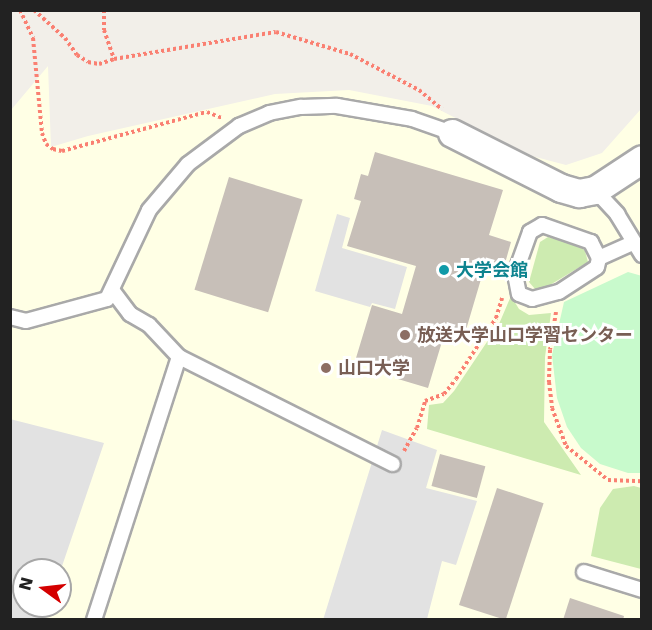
<!DOCTYPE html>
<html>
<head>
<meta charset="utf-8">
<style>
	body { margin:0 }
	#map { position:relative; width:652px; height:630px; overflow:hidden; background:#f2efe9; font-family:"DejaVu Sans","Noto Sans JP",sans-serif }
	div>[style] { position:absolute }
	[style*='--x'] { left:calc(var(--x)*1px); top:calc(var(--y)*1px); width:calc(var(--w)*1px); rotate:calc(var(--a)*1deg) }
	.education>* { inset:0; background:#ffffe5 }
	.grass>* { inset:0; background:#cdebb0 }
	.park>* { inset:0; background:#c8facc }
	.parking>* { inset:0; background:#e2e2e2 }
	.building>* { inset:0; background:#c7bfb8; transform-origin:0 0 }
	.path>* { height:4px; margin-top:-2px; transform-origin:0; background:repeating-linear-gradient(90deg,#fa8072 0 3px,transparent 0 6px) }
	.roads { filter:drop-shadow(2px 0 #a9a9a9) drop-shadow(-2px 0 #a9a9a9) drop-shadow(0 2px #a9a9a9) drop-shadow(0 -2px #a9a9a9) }
	.service>* { height:14px; margin:-7px; padding:0 7px; transform-origin:7px; border-radius:7px; background:#fff }
	.minor>* { height:27px; margin:-13.5px; padding:0 13.5px; transform-origin:13.5px; border-radius:13.5px; background:#fff }
	.dots>* { width:16px; height:16px; translate:-50% -50%; box-sizing:border-box; border:3px solid #fff; border-radius:50% }
	span { translate:-50% -50%; white-space:nowrap; text-align:center; line-height:1.15; -webkit-text-stroke:6px #fff; paint-order:stroke }
	.culture-label { font-size:18px; color:#0d838f; font-weight:700 }
	.left { translate:0 -50%; text-align:left }
	.education-label { font-size:18px; color:#785e54; font-weight:700 }
	.frame { position:absolute; inset:0; border:12px solid #222; pointer-events:none }
	.north { position:absolute; left:12px; top:558px; width:60px; height:60px; box-sizing:border-box; background:#fff; border:2px solid #a7a7a7; border-radius:50%; rotate:285deg; font-size:16px; font-weight:700; line-height:24px; text-align:center; color:#222 }
	.north::after { content:''; display:block; margin:auto; width:21px; height:27px; background:#d40000; clip-path:polygon(50% 0,100% 100%,50% 72%,0 100%) }
</style>
</head>
<body>
<div id="map">
	<div class="education">
		<i style="clip-path:polygon(evenodd,48px 66px,51px 147px,88px 136px,275px 94px,349px 90px,432px 106px,528px 155px,566px 165px,602px 153px,641px 109px,641px 619px,11px 620px,11px 110px,48px 66px,24px 570px,60px 570px,60px 606px,24px 606px,24px 570px)"></i>
	</div>
	<div class="grass">
		<i style="clip-path:polygon(548px 237px,578px 245px,585px 251px,588px 262px,545px 288px,535px 289px,529px 282px,540px 242px)"></i>
		<i style="clip-path:polygon(511px 296px,519px 309px,529px 315px,551px 313px,545px 357px,544px 422px,581px 475px,427px 429px,429px 405px,443px 403px,454px 391px,499px 324px)"></i>
		<i style="clip-path:polygon(634px 486px,641px 488px,641px 569px,591px 556px,600px 508px,613px 489px)"></i>
	</div>
	<div class="park">
		<i style="clip-path:polygon(628px 272px,642px 276px,641px 473px,628px 473px,600px 464px,581px 448px,567px 427px,557px 398px,552px 355px,564px 302px)"></i>
	</div>
	<div class="parking">
		<i style="clip-path:polygon(337px 214px,350px 218px,342px 248px,407px 267px,395px 309px,372px 303px,370px 307px,315px 291px)"></i>
		<i style="clip-path:polygon(10px 419px,104px 443px,60px 572px,60px 570px,24px 570px,24px 606px,49px 606px,45px 619px,11px 619px)"></i>
		<i style="clip-path:polygon(382px 430px,437px 450px,426px 488px,477px 501px,456px 565px,442px 561px,427px 619px,323px 620px)"></i>
	</div>
	<div class="building">
		<i style="clip-path:polygon(375px 152px,503px 190px,489px 235px,511px 242px,502px 274px,484px 269px,463px 340px,444px 335px,428px 388px,398px 379px,401px 372px,356px 358px,372px 305px,402px 314px,416px 266px,347px 246px,361px 201px,354px 199px,361px 174px,368px 176px)"></i>
		<i style="left:229px;top:177px;width:77px;height:118px;rotate:17deg"></i>
		<i style="left:440px;top:454px;width:47px;height:33px;rotate:15deg"></i>
		<i style="left:497px;top:488px;width:49px;height:123px;rotate:18deg"></i>
		<i style="clip-path:polygon(570px 598px,624px 616px,623px 620px,563px 620px)"></i>
	</div>
	<div class="path">
		<i style="--x:20;--y:10;--w:31;--a:65"></i>
		<i style="--x:33;--y:38;--w:95;--a:84.6"></i>
		<i style="--x:42;--y:133;--w:12;--a:70"></i>
		<i style="--x:46;--y:144;--w:9;--a:36"></i>
		<i style="--x:53;--y:149;--w:9;--a:13"></i>
		<i style="--x:62;--y:151;--w:150;--a:-15.1"></i>
		<i style="--x:207;--y:112;--w:16;--a:22"></i>
		<i style="--x:34;--y:10;--w:42;--a:42.1"></i>
		<i style="--x:65;--y:38;--w:21;--a:55"></i>
		<i style="--x:77;--y:55;--w:13;--a:32"></i>
		<i style="--x:88;--y:62;--w:11;--a:10"></i>
		<i style="--x:99;--y:64;--w:16;--a:-18"></i>
		<i style="--x:104;--y:10;--w:20;--a:90"></i>
		<i style="--x:104;--y:30;--w:31;--a:71"></i>
		<i style="--x:114;--y:59;--w:164;--a:-9.5"></i>
		<i style="--x:276;--y:32;--w:77;--a:16.6"></i>
		<i style="--x:350;--y:54;--w:78;--a:27.6"></i>
		<i style="--x:419;--y:90;--w:30;--a:40"></i>
		<i style="--x:556;--y:312;--w:38;--a:99"></i>
		<i style="--x:550;--y:350;--w:32;--a:92"></i>
		<i style="--x:549;--y:382;--w:26;--a:83"></i>
		<i style="--x:552;--y:408;--w:40;--a:69.8"></i>
		<i style="--x:566;--y:446;--w:54;--a:39"></i>
		<i style="--x:608;--y:480;--w:34;--a:2"></i>
		<i style="--x:404;--y:451;--w:26;--a:-61"></i>
		<i style="--x:417;--y:428;--w:28;--a:-73"></i>
		<i style="--x:425;--y:401;--w:20;--a:-20"></i>
		<i style="--x:444;--y:394;--w:19;--a:-51"></i>
		<i style="--x:456;--y:379;--w:73;--a:-56.7"></i>
		<i style="--x:496;--y:318;--w:21;--a:-73"></i>
	</div>
	<div class="roads">
		<div class="service">
			<i style="--x:595;--y:190;--w:33;--a:47"></i>
			<i style="--x:617;--y:214;--w:48;--a:58.6"></i>
			<i style="--x:599;--y:258;--w:18;--a:-117"></i>
			<i style="--x:591;--y:242;--w:52;--a:-160.9"></i>
			<i style="--x:542;--y:225;--w:14;--a:150"></i>
			<i style="--x:530;--y:232;--w:45;--a:109.7"></i>
			<i style="--x:515;--y:274;--w:20;--a:79"></i>
			<i style="--x:519;--y:294;--w:14;--a:21"></i>
			<i style="--x:532;--y:299;--w:28;--a:-15"></i>
			<i style="--x:559;--y:292;--w:45;--a:-33.3"></i>
			<i style="--x:597;--y:267;--w:9;--a:-77"></i>
			<i style="--x:599;--y:258;--w:37;--a:-24"></i>
			<i style="--x:112;--y:290;--w:30;--a:53"></i>
			<i style="--x:130;--y:314;--w:22;--a:30"></i>
			<i style="--x:149;--y:325;--w:44;--a:46.8"></i>
			<i style="--x:10;--y:317;--w:16;--a:14"></i>
			<i style="--x:26;--y:321;--w:84;--a:-15.2"></i>
			<i style="--x:107;--y:299;--w:98;--a:-64.7"></i>
			<i style="--x:149;--y:210;--w:60;--a:-49.7"></i>
			<i style="--x:188;--y:164;--w:64;--a:-36.7"></i>
			<i style="--x:239;--y:126;--w:33;--a:-23"></i>
			<i style="--x:269;--y:113;--w:33;--a:-11"></i>
			<i style="--x:301;--y:107;--w:36;--a:-2"></i>
			<i style="--x:337;--y:106;--w:76;--a:9.8"></i>
			<i style="--x:412;--y:119;--w:42;--a:19.3"></i>
			<i style="--x:584;--y:572;--w:61;--a:17.2"></i>
			<i style="--x:94;--y:620;--w:276;--a:-72.1"></i>
			<i style="--x:179;--y:357;--w:239;--a:26.6"></i>
		</div>
		<div class="minor">
			<i style="--x:452;--y:133;--w:122;--a:26.8"></i>
			<i style="--x:561;--y:188;--w:19;--a:16"></i>
			<i style="--x:579;--y:193;--w:16;--a:-11"></i>
			<i style="--x:595;--y:190;--w:56;--a:-33.4"></i>
		</div>
	</div>
	<div class="dots">
		<i style="left:444px;top:270px;background:#0f9aa8"></i>
		<i style="left:405px;top:335px;background:#8d6e63"></i>
		<i style="left:326px;top:368px;background:#8d6e63"></i>
	</div>
	<div class="culture-label">
		<span class="left" style="left:456px;top:270px">大学会館</span>
	</div>
	<div class="education-label">
		<span class="left" style="left:417px;top:335px">放送大学山口学習センター</span>
		<span class="left" style="left:338px;top:368px">山口大学</span>
	</div>
	<div class="frame"></div>
	<div class="north">N</div>
</div>
</body>
</html>
